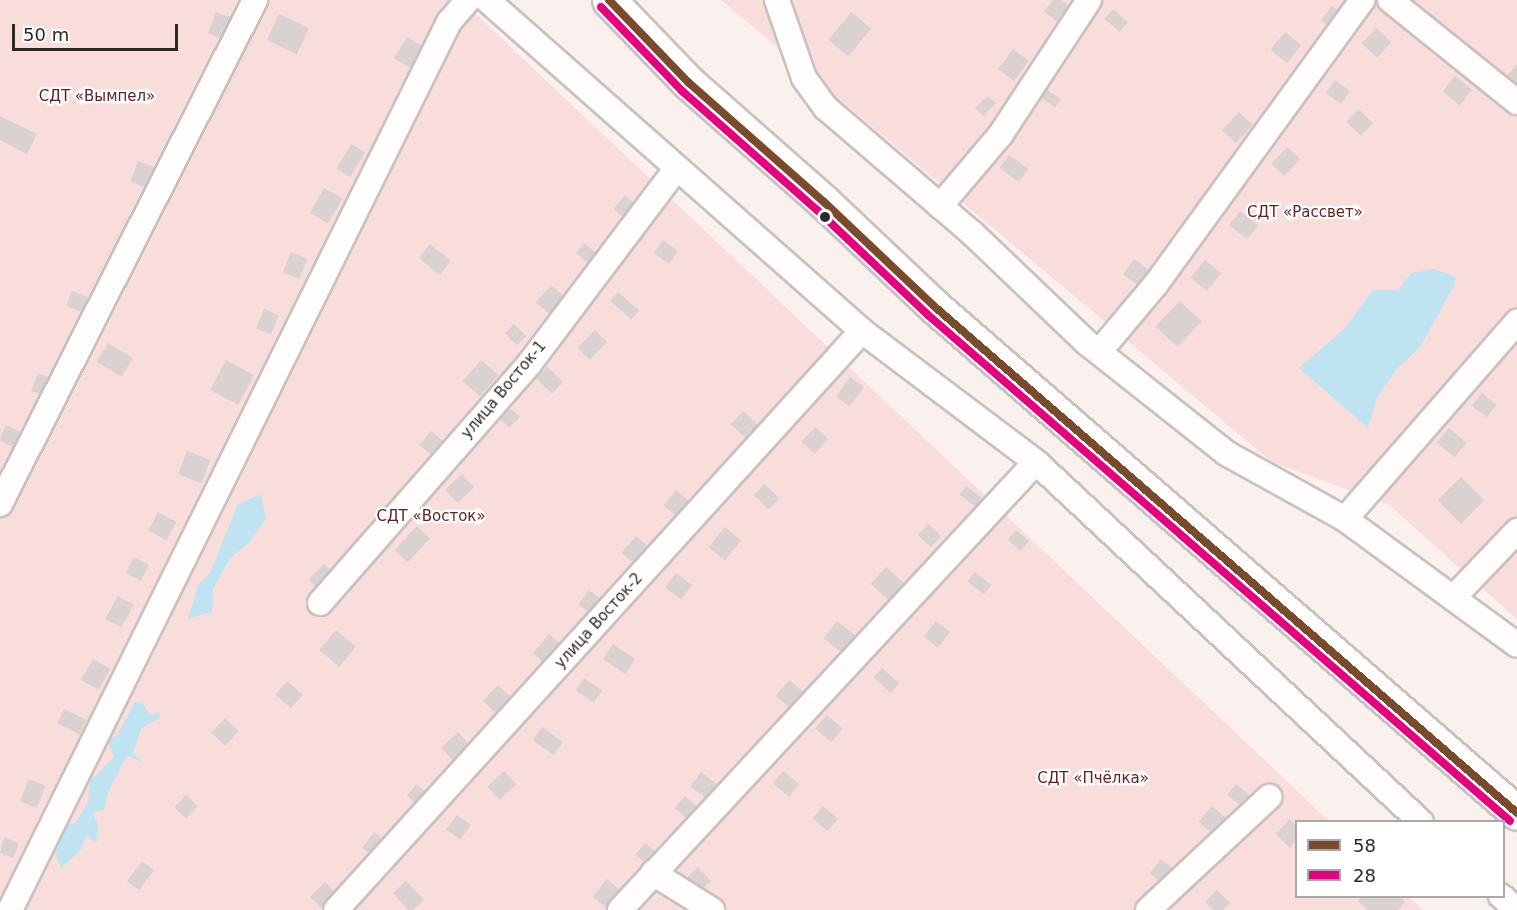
<!DOCTYPE html>
<html>
<head>
<meta charset="utf-8">
<style>
	body { margin:0 }
	#map { position:relative; width:1517px; height:910px; overflow:hidden; background:#faf0ee; font-family:"DejaVu Sans",sans-serif }
	div>[style] { position:absolute }
	[style*='--x'] { left:calc(var(--x)*1px); top:calc(var(--y)*1px); width:calc(var(--w)*1px); rotate:calc(var(--a)*1deg) }
	.green>* { inset:0; background:#f8dddb }
	.water>* { inset:0; background:#bfe3f1 }
	.building>* { inset:0; background:#dad2d1; transform-origin:0 0 }
	.roads { filter:drop-shadow(2px 0 #c9c1c0) drop-shadow(-2px 0 #c9c1c0) drop-shadow(0 2px #c9c1c0) drop-shadow(0 -2px #c9c1c0) }
	.minor>* { height:24px; margin:-12px; padding:0 12px; transform-origin:12px; border-radius:12px; background:#fefdfc }
	.highway>* { height:33px; margin:-16.5px; padding:0 16.5px; transform-origin:16.5px; border-radius:16.5px; background:#fefdfc }
	.bus-1>* { height:8px; margin:-4px; padding:0 4px; transform-origin:4px; border-radius:4px; background:#7a4b2a }
	.bus-2>* { height:8px; margin:-4px; padding:0 4px; transform-origin:4px; border-radius:4px; background:#e5007d }
	.dots>* { width:16px; height:16px; translate:-50% -50%; box-sizing:border-box; border:3px solid #fff; border-radius:50% }
	span { translate:-50% -50%; white-space:nowrap; text-align:center; line-height:1.15; -webkit-text-stroke:4.5px #fff; paint-order:stroke }
	.park-label { font-size:15px; color:#612122 }
	.street-label { font-size:15px; color:#2d2726 }
	.legend { position:absolute; left:1295px; top:820px; width:210px; height:78px; box-sizing:border-box; background:#fff; border:2px solid #aba9a8; margin:0; padding:8px 10px; list-style:none; font-size:18px; color:#2d2726 }
	.legend li { display:flex; align-items:center; gap:12px; height:30px }
	.legend b { width:30px; border:2px solid #aba9a8 }
	.scale { position:absolute; left:12px; top:24px; width:166px; height:27px; box-sizing:border-box; border:3px solid #2d2726; border-top:0; padding-left:8px; font-size:18px; line-height:21px; white-space:nowrap; color:#2d2726; -webkit-text-stroke:4px #fff; paint-order:stroke }
</style>
</head>
<body>
<div id="map">
	<div class="green">
		<i style="clip-path:polygon(0 0,461px 0,1329px 821px,1296px 822px,1296px 896px,1409px 897px,1423px 910px,0 910px)"></i>
		<i style="clip-path:polygon(721px 0,1517px 0,1517px 619px,1389px 505px,1272px 462px)"></i>
	</div>
	<div class="water">
		<i style="clip-path:polygon(1434px 269px,1456px 277px,1454px 286px,1420px 347px,1396px 370px,1378px 396px,1368px 428px,1299px 368px,1344px 329px,1373px 290px,1398px 290px,1411px 273px)"></i>
		<i style="clip-path:polygon(261px 494px,266px 519px,249px 543px,231px 557px,213px 589px,212px 612px,188px 619px,198px 585px,210px 573px,238px 504px)"></i>
		<i style="clip-path:polygon(135px 702px,142px 703px,150px 715px,159px 712px,160px 717px,141px 729px,133px 753px,143px 762px,127px 756px,108px 793px,104px 810px,93px 813px,98px 825px,97px 842px,86px 836px,80px 851px,61px 868px,54px 849px,63px 826px,76px 822px,88px 802px,90px 781px,114px 757px,108px 740px,117px 736px)"></i>
	</div>
	<div class="building">
		<i style="clip-path:polygon(1053px 0,1061px 0,1070px 7px,1057px 22px,1044px 11px)"></i>
		<i style="left:1332px;top:6px;width:11px;height:18px;rotate:38deg"></i>
		<i style="left:1113px;top:9px;width:20px;height:13px;rotate:41deg"></i>
		<i style="left:216px;top:12px;width:20px;height:23px;rotate:20deg"></i>
		<i style="left:851px;top:12px;width:26px;height:36px;rotate:39deg"></i>
		<i style="left:279px;top:14px;width:33px;height:29px;rotate:25deg"></i>
		<i style="left:1376px;top:28px;width:21px;height:21px;rotate:43deg"></i>
		<i style="left:1285px;top:32px;width:21px;height:23px;rotate:39deg"></i>
		<i style="left:407px;top:37px;width:23px;height:25px;rotate:31deg"></i>
		<i style="left:1013px;top:49px;width:20px;height:25px;rotate:37deg"></i>
		<i style="clip-path:polygon(1517px 64px,1517px 84px,1507px 76px)"></i>
		<i style="left:1455px;top:76px;width:22px;height:20px;rotate:39deg"></i>
		<i style="left:1335px;top:80px;width:19px;height:16px;rotate:36deg"></i>
		<i style="left:1046px;top:89px;width:18px;height:10px;rotate:34deg"></i>
		<i style="clip-path:polygon(988px 96px,996px 103px,984px 116px,975px 108px)"></i>
		<i style="left:1359px;top:109px;width:20px;height:18px;rotate:45deg"></i>
		<i style="left:1239px;top:112px;width:19px;height:25px;rotate:43deg"></i>
		<i style="clip-path:polygon(0 116px,37px 134px,27px 154px,0 140px)"></i>
		<i style="left:351px;top:144px;width:16px;height:29px;rotate:30deg"></i>
		<i style="left:1287px;top:147px;width:18px;height:23px;rotate:43deg"></i>
		<i style="left:1009px;top:155px;width:24px;height:16px;rotate:36deg"></i>
		<i style="left:138px;top:161px;width:23px;height:22px;rotate:20deg"></i>
		<i style="left:324px;top:188px;width:21px;height:29px;rotate:29deg"></i>
		<i style="left:625px;top:195px;width:16px;height:18px;rotate:40deg"></i>
		<i style="left:1240px;top:211px;width:23px;height:18px;rotate:38deg"></i>
		<i style="left:663px;top:240px;width:19px;height:16px;rotate:36deg"></i>
		<i style="left:585px;top:243px;width:22px;height:13px;rotate:43deg"></i>
		<i style="left:430px;top:244px;width:27px;height:18px;rotate:39deg"></i>
		<i style="left:291px;top:252px;width:18px;height:22px;rotate:22deg"></i>
		<i style="left:1134px;top:259px;width:22px;height:19px;rotate:36deg"></i>
		<i style="left:1205px;top:260px;width:21px;height:23px;rotate:39deg"></i>
		<i style="left:551px;top:285px;width:18px;height:23px;rotate:41deg"></i>
		<i style="left:72px;top:291px;width:25px;height:16px;rotate:21deg"></i>
		<i style="left:618px;top:292px;width:28px;height:12px;rotate:41deg"></i>
		<i style="left:1180px;top:301px;width:30px;height:35px;rotate:44deg"></i>
		<i style="left:264px;top:309px;width:16px;height:21px;rotate:22deg"></i>
		<i style="left:514px;top:324px;width:17px;height:13px;rotate:45deg"></i>
		<i style="left:595px;top:330px;width:17px;height:25px;rotate:45deg"></i>
		<i style="left:108px;top:343px;width:29px;height:22px;rotate:31deg"></i>
		<i style="left:226px;top:360px;width:32px;height:34px;rotate:28deg"></i>
		<i style="left:481px;top:360px;width:23px;height:28px;rotate:41deg"></i>
		<i style="left:547px;top:367px;width:22px;height:16px;rotate:43deg"></i>
		<i style="left:38px;top:373px;width:17px;height:19px;rotate:21deg"></i>
		<i style="left:850px;top:377px;width:17px;height:24px;rotate:36deg"></i>
		<i style="left:1482px;top:393px;width:19px;height:16px;rotate:39deg"></i>
		<i style="left:510px;top:408px;width:13px;height:15px;rotate:42deg"></i>
		<i style="left:743px;top:411px;width:25px;height:18px;rotate:43deg"></i>
		<i style="left:6px;top:425px;width:20px;height:17px;rotate:24deg"></i>
		<i style="left:815px;top:427px;width:18px;height:20px;rotate:43deg"></i>
		<i style="left:1449px;top:428px;width:23px;height:19px;rotate:40deg"></i>
		<i style="left:431px;top:431px;width:16px;height:18px;rotate:40deg"></i>
		<i style="left:187px;top:451px;width:25px;height:25px;rotate:21deg"></i>
		<i style="left:462px;top:474px;width:18px;height:23px;rotate:47deg"></i>
		<i style="left:1461px;top:477px;width:33px;height:33px;rotate:45deg"></i>
		<i style="left:764px;top:484px;width:21px;height:15px;rotate:43deg"></i>
		<i style="left:966px;top:486px;width:20px;height:11px;rotate:37deg"></i>
		<i style="left:676px;top:490px;width:19px;height:20px;rotate:39deg"></i>
		<i style="left:158px;top:512px;width:21px;height:21px;rotate:28deg"></i>
		<i style="left:928px;top:524px;width:18px;height:15px;rotate:43deg"></i>
		<i style="left:417px;top:526px;width:18px;height:33px;rotate:43deg"></i>
		<i style="left:725px;top:527px;width:21px;height:26px;rotate:39deg"></i>
		<i style="left:1016px;top:530px;width:17px;height:13px;rotate:40deg"></i>
		<i style="left:636px;top:536px;width:20px;height:22px;rotate:41deg"></i>
		<i style="left:134px;top:557px;width:17px;height:18px;rotate:28deg"></i>
		<i style="left:324px;top:564px;width:17px;height:22px;rotate:45deg"></i>
		<i style="left:886px;top:567px;width:30px;height:23px;rotate:42deg"></i>
		<i style="left:975px;top:572px;width:21px;height:12px;rotate:39deg"></i>
		<i style="left:676px;top:573px;width:20px;height:18px;rotate:37deg"></i>
		<i style="left:589px;top:590px;width:19px;height:18px;rotate:36deg"></i>
		<i style="left:118px;top:596px;width:18px;height:26px;rotate:29deg"></i>
		<i style="left:837px;top:621px;width:23px;height:22px;rotate:38deg"></i>
		<i style="left:936px;top:621px;width:18px;height:20px;rotate:38deg"></i>
		<i style="left:336px;top:630px;width:26px;height:26px;rotate:40deg"></i>
		<i style="left:549px;top:634px;width:16px;height:25px;rotate:40deg"></i>
		<i style="left:613px;top:644px;width:27px;height:18px;rotate:34deg"></i>
		<i style="left:93px;top:659px;width:20px;height:24px;rotate:30deg"></i>
		<i style="left:882px;top:668px;width:23px;height:13px;rotate:41deg"></i>
		<i style="left:584px;top:678px;width:22px;height:15px;rotate:34deg"></i>
		<i style="left:789px;top:680px;width:19px;height:21px;rotate:39deg"></i>
		<i style="left:287px;top:681px;width:21px;height:18px;rotate:41deg"></i>
		<i style="left:498px;top:685px;width:21px;height:22px;rotate:43deg"></i>
		<i style="left:64px;top:709px;width:25px;height:16px;rotate:26deg"></i>
		<i style="left:827px;top:715px;width:21px;height:18px;rotate:41deg"></i>
		<i style="left:225px;top:718px;width:19px;height:20px;rotate:43deg"></i>
		<i style="left:542px;top:727px;width:26px;height:16px;rotate:36deg"></i>
		<i style="left:458px;top:732px;width:21px;height:23px;rotate:47deg"></i>
		<i style="left:504px;top:771px;width:18px;height:23px;rotate:47deg"></i>
		<i style="left:783px;top:771px;width:21px;height:16px;rotate:39deg"></i>
		<i style="left:701px;top:772px;width:26px;height:18px;rotate:37deg"></i>
		<i style="left:29px;top:779px;width:18px;height:24px;rotate:22deg"></i>
		<i style="left:416px;top:784px;width:18px;height:15px;rotate:38deg"></i>
		<i style="left:1236px;top:784px;width:21px;height:14px;rotate:39deg"></i>
		<i style="left:186px;top:795px;width:16px;height:17px;rotate:43deg"></i>
		<i style="left:685px;top:796px;width:16px;height:16px;rotate:40deg"></i>
		<i style="left:823px;top:806px;width:20px;height:16px;rotate:41deg"></i>
		<i style="left:1212px;top:806px;width:23px;height:21px;rotate:40deg"></i>
		<i style="left:457px;top:815px;width:17px;height:18px;rotate:36deg"></i>
		<i style="clip-path:polygon(1290px 819px,1296px 825px,1296px 840px,1290px 848px,1276px 834px)"></i>
		<i style="left:374px;top:832px;width:15px;height:20px;rotate:37deg"></i>
		<i style="clip-path:polygon(4px 837px,19px 844px,13px 858px,0 853px)"></i>
		<i style="left:645px;top:843px;width:16px;height:15px;rotate:40deg"></i>
		<i style="left:1161px;top:859px;width:22px;height:18px;rotate:39deg"></i>
		<i style="left:142px;top:861px;width:15px;height:25px;rotate:37deg"></i>
		<i style="left:698px;top:867px;width:19px;height:16px;rotate:47deg"></i>
		<i style="left:607px;top:879px;width:19px;height:23px;rotate:39deg"></i>
		<i style="clip-path:polygon(406px 881px,424px 900px,413px 910px,408px 910px,393px 893px)"></i>
		<i style="left:325px;top:882px;width:18px;height:21px;rotate:45deg"></i>
		<i style="clip-path:polygon(1217px 890px,1230px 903px,1223px 910px,1213px 910px,1205px 902px)"></i>
		<i style="clip-path:polygon(1362px 896px,1399px 896px,1405px 902px,1398px 910px,1367px 910px,1358px 901px)"></i>
	</div>
	<div class="roads">
		<div class="minor">
			<i style="--x:487;--y:0;--w:500;--a:41.43"></i>
			<i style="--x:862;--y:331;--w:218;--a:37"></i>
			<i style="--x:1036;--y:462;--w:527;--a:43.08"></i>
			<i style="--x:777;--y:0;--w:83;--a:70.9"></i>
			<i style="--x:804;--y:78;--w:37;--a:54"></i>
			<i style="--x:826;--y:108;--w:192;--a:40.6"></i>
			<i style="--x:972;--y:233;--w:158;--a:43.7"></i>
			<i style="--x:1086;--y:342;--w:179;--a:38.4"></i>
			<i style="--x:1226;--y:453;--w:136;--a:29"></i>
			<i style="--x:1345;--y:519;--w:213;--a:36.2"></i>
			<i style="--x:1390;--y:0;--w:163;--a:38.8"></i>
			<i style="--x:940;--y:206;--w:94;--a:-49.7"></i>
			<i style="--x:1001;--y:134;--w:160;--a:-56.7"></i>
			<i style="--x:1099;--y:352;--w:89;--a:-50"></i>
			<i style="--x:1156;--y:284;--w:351;--a:-54"></i>
			<i style="--x:0;--y:504;--w:565;--a:-63.16"></i>
			<i style="--x:1345;--y:519;--w:262;--a:-48.9"></i>
			<i style="--x:1453;--y:598;--w:93;--a:-46.3"></i>
			<i style="--x:320;--y:603;--w:319;--a:-48.8"></i>
			<i style="--x:530;--y:363;--w:244;--a:-53"></i>
			<i style="--x:653;--y:873;--w:70;--a:32.1"></i>
			<i style="--x:1501;--y:896;--w:21;--a:43"></i>
			<i style="--x:10;--y:910;--w:991;--a:-63.69"></i>
			<i style="--x:449;--y:22;--w:29;--a:-49"></i>
			<i style="--x:336;--y:910;--w:782;--a:-47.75"></i>
			<i style="--x:620;--y:910;--w:611;--a:-47.12"></i>
			<i style="--x:1148;--y:910;--w:166;--a:-43"></i>
		</div>
		<div class="highway">
			<i style="--x:609;--y:0;--w:115;--a:46.1"></i>
			<i style="--x:689;--y:83;--w:180;--a:41.4"></i>
			<i style="--x:824;--y:202;--w:153;--a:43.4"></i>
			<i style="--x:935;--y:307;--w:771;--a:41"></i>
		</div>
	</div>
	<div class="bus-1">
		<i style="--x:609;--y:0;--w:115;--a:46.1"></i>
		<i style="--x:689;--y:83;--w:180;--a:41.4"></i>
		<i style="--x:824;--y:202;--w:153;--a:43.4"></i>
		<i style="--x:935;--y:307;--w:771;--a:41"></i>
	</div>
	<div class="bus-2">
		<i style="--x:601;--y:7;--w:117;--a:46"></i>
		<i style="--x:682;--y:91;--w:180;--a:41.4"></i>
		<i style="--x:817;--y:210;--w:153;--a:43.4"></i>
		<i style="--x:928;--y:315;--w:771;--a:41"></i>
	</div>
	<div class="dots">
		<i style="left:825px;top:217px;background:#2d2726"></i>
	</div>
	<div class="park-label">
		<span style="left:97px;top:97px">СДТ «Вымпел»</span>
		<span style="left:1305px;top:213px">СДТ «Рассвет»</span>
		<span style="left:431px;top:517px">СДТ «Восток»</span>
		<span style="left:1093px;top:779px">СДТ «Пчёлка»</span>
	</div>
	<div class="street-label">
		<span style="left:504px;top:390px;rotate:-50deg">улица Восток-1</span>
		<span style="left:599px;top:621px;rotate:-48deg">улица Восток-2</span>
	</div>
	<ul class="legend">
	<li><b style="height:8px;background:#7a4b2a"></b>58</li>
	<li><b style="height:8px;background:#e5007d"></b>28</li>
	</ul>
	<div class="scale">50 m</div>
</div>
</body>
</html>
